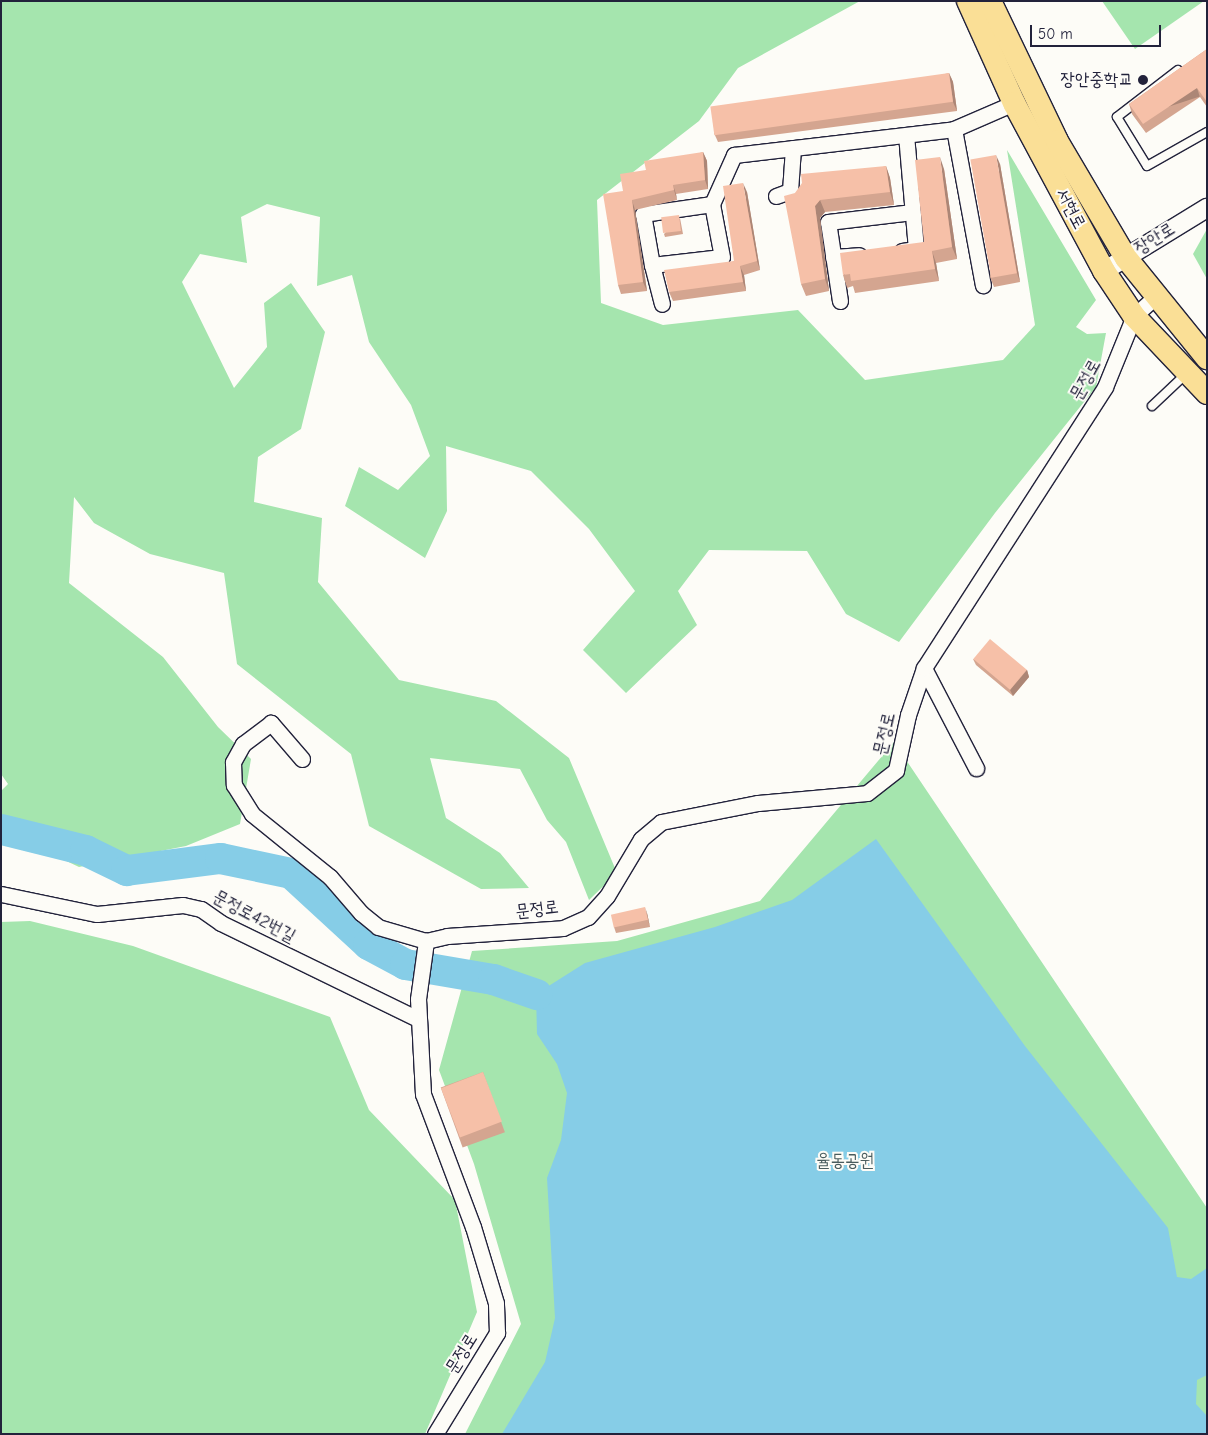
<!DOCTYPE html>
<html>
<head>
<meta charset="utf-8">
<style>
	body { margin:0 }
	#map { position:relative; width:1208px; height:1435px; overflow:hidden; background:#fdfcf7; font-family:"Comic Neue","Poor Story",sans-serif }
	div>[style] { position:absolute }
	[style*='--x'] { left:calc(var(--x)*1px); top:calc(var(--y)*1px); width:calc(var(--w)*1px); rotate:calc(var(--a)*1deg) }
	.green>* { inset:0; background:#a5e5ae }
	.water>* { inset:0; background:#86cde7 }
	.river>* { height:31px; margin:-15.5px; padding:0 15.5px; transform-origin:15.5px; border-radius:15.5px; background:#86cde7 }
	.roads { filter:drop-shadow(1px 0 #22223b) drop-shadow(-1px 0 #22223b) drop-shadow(0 1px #22223b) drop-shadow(0 -1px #22223b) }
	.service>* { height:8px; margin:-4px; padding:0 4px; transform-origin:4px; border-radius:4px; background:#fdfcf7 }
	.minor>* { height:15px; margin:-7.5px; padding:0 7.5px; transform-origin:7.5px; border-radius:7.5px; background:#fdfcf7 }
	.tertiary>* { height:18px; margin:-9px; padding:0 9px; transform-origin:9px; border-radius:9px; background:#fdfcf7 }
	.primary>* { height:22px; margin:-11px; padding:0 11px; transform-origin:11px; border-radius:11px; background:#fadf96 }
	.wall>* { inset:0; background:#d4a590; transform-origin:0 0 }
	.shaded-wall>* { inset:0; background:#ac8676; transform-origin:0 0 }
	.building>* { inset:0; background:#f6c0a8; transform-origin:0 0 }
	.dots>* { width:14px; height:14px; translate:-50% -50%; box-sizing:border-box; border:2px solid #fdfcf7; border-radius:50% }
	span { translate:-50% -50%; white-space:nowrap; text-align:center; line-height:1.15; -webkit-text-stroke:4px #fdfcf7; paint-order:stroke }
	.poi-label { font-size:18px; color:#22223b }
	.right { translate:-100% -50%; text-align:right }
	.street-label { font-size:18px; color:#22223b }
	.park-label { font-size:18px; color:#495c5e }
	.frame { position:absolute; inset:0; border:2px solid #22223b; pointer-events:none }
	.scale { position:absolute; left:1030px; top:25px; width:131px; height:22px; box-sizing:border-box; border:2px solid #22223b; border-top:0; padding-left:6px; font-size:15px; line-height:18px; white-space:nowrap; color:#22223b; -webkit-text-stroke:4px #fdfcf7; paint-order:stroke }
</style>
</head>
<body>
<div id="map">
	<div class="green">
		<i style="clip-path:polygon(1px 1px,860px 1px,738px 68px,699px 121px,597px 200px,601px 303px,663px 325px,798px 310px,865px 380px,1003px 360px,1035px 325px,1007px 150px,1096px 300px,1076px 327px,1087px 334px,1106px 333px,1096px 387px,995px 513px,899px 642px,846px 614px,807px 551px,709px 550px,678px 591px,697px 625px,626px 693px,583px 650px,635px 591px,589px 529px,531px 471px,446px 446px,447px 511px,425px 558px,345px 506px,359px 467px,398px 490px,430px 456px,411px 405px,369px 342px,352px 275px,317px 286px,320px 217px,267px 204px,241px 217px,247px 263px,200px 254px,182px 282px,234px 388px,267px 347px,264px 303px,291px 283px,325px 332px,301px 429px,258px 457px,254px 502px,322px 518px,318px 582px,399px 680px,496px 701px,569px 758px,617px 873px,589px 900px,566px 842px,547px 820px,520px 769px,430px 758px,446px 818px,500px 853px,529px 888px,481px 889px,369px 826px,351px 754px,237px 664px,224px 573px,150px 554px,94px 523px,74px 497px,69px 583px,163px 657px,218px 727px,251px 759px,240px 824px,186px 846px,79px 867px,1px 830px,1px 791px,8px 784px,1px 774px)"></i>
		<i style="clip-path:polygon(1102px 1px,1204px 1px,1135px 49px)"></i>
		<i style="clip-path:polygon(1207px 229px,1207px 279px,1193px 254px)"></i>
		<i style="clip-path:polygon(894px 742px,1207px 1208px,1207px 1434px,465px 1434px,521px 1324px,474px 1164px,439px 1070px,472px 951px,617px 941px,760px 901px)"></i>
		<i style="clip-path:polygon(30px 921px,133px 946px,330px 1017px,369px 1110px,455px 1200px,477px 1312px,425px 1434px,1px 1434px,1px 922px)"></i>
	</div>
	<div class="water">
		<i style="clip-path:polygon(876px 839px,1025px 1046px,1168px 1228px,1177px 1277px,1191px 1279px,1207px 1268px,1207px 1375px,1197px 1380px,1196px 1404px,1207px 1416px,1207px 1434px,502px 1434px,545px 1362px,555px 1318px,547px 1178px,561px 1140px,567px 1093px,557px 1064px,537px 1034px,536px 994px,585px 963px,715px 927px,792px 900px)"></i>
	</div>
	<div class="river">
		<i style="--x:1;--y:829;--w:87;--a:14"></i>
		<i style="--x:85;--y:850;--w:46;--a:26"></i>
		<i style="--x:126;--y:870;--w:95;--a:-7.3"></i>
		<i style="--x:220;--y:858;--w:73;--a:11.9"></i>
		<i style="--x:291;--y:873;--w:105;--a:42.7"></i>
		<i style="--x:368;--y:944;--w:42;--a:28.4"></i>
		<i style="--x:405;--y:964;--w:89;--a:9.7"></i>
		<i style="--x:493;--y:979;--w:46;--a:19.2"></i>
	</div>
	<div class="roads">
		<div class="service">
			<i style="--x:1178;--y:70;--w:77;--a:142.4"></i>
			<i style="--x:1117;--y:117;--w:57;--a:58.5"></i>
			<i style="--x:1147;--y:166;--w:69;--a:-29.5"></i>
			<i style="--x:1152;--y:406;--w:47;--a:-43.3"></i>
		</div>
		<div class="minor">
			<i style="--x:954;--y:129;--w:159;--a:79.5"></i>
			<i style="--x:776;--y:196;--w:15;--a:-20"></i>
			<i style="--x:790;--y:191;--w:43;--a:-86"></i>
			<i style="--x:712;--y:204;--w:70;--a:171.8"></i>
			<i style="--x:643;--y:214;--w:52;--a:80"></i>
			<i style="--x:652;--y:265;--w:70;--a:-6.5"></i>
			<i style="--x:722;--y:257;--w:54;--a:-100.7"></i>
			<i style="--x:712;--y:204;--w:54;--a:-65.8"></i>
			<i style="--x:734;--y:155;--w:222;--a:-6.7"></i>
			<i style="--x:954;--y:129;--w:65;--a:-23.4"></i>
			<i style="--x:902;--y:251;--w:14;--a:-8"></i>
			<i style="--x:916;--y:249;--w:114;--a:-95"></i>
			<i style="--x:833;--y:257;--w:26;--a:-4"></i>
			<i style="--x:652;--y:265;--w:40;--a:75.6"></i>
			<i style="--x:840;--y:301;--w:80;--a:-98.6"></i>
			<i style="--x:828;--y:222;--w:85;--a:-6.8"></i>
			<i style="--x:924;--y:668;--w:113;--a:62.5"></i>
			<i style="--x:302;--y:759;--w:48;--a:-130.7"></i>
			<i style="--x:271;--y:723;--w:35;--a:143"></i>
			<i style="--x:243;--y:744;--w:21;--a:119"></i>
			<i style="--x:233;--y:762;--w:23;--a:88"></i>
			<i style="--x:234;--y:785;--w:34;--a:58"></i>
			<i style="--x:252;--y:814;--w:100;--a:38.9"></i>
			<i style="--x:330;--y:877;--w:48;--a:49.3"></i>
			<i style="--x:361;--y:913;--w:22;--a:39"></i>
			<i style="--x:378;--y:927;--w:50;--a:16.3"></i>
			<i style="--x:1;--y:894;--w:98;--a:11.8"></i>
			<i style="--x:97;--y:914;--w:86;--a:-6"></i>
			<i style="--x:183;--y:905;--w:18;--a:13"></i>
			<i style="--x:201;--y:909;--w:24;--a:35"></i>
			<i style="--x:221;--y:923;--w:219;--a:26"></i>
			<i style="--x:435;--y:1434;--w:119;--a:-58.5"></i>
			<i style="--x:497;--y:1333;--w:30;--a:-92"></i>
			<i style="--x:496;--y:1303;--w:79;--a:-106.8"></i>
			<i style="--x:473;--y:1227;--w:142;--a:-110.6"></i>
			<i style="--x:423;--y:1094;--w:95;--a:-93"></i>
			<i style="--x:418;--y:999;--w:59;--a:-82.1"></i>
			<i style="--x:426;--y:941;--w:22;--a:-13"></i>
			<i style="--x:447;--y:936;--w:116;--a:-3.9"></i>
			<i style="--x:563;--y:928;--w:27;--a:-24"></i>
			<i style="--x:588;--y:917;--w:28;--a:-48"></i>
			<i style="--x:607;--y:896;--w:66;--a:-59.2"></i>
			<i style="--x:641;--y:839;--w:26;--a:-40"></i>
			<i style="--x:661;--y:822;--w:99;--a:-11.1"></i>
			<i style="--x:758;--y:803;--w:109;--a:-5.2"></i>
			<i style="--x:867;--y:793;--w:37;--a:-38"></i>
			<i style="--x:896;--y:770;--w:56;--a:-77.7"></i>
			<i style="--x:908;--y:715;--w:50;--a:-71.2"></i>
			<i style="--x:924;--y:668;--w:334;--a:-57.2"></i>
			<i style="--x:1105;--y:387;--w:77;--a:-67.8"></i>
			<i style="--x:1134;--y:316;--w:30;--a:-42"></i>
		</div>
		<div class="tertiary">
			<i style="--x:1104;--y:271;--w:121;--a:-31.5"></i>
		</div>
		<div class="primary">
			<i style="--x:968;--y:1;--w:112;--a:65.7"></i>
			<i style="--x:1014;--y:103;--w:191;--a:61.8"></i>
			<i style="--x:1104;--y:271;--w:54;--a:56.3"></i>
			<i style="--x:1134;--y:316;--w:106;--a:46.5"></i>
			<i style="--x:990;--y:1;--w:155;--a:64.4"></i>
			<i style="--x:1057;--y:141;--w:136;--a:59.5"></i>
			<i style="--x:1126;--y:258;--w:129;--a:51"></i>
		</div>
	</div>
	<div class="wall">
		<i style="clip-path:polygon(1207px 49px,1207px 107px,1200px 97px,1146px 133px,1132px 114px,1129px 104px)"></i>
		<i style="clip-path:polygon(949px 73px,953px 82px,957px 111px,718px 142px,714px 133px)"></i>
		<i style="clip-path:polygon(703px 152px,707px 161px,708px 189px,676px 194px,677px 200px,635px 210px,647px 291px,621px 294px,618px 285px,623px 191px,646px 170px)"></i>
		<i style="clip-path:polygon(1000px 164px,1020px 282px,994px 287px,990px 277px)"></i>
		<i style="clip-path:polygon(886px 166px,890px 178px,894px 205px,825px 212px,820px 218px,829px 291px,806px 296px,801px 284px,795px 193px)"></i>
		<i style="clip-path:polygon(944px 169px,957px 259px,936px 263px,939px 281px,855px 293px,853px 286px,847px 288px,843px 275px,924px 242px)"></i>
		<i style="clip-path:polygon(747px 192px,760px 270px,744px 275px,746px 291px,673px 301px,669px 292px,734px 261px)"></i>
		<i style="clip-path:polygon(680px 218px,683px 234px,665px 237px,664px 234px)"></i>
		<i style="clip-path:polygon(973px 659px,1027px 670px,1029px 677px,1013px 696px,976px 665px)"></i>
		<i style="clip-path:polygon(647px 913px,650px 927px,616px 933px,614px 927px)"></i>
		<i style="left:483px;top:1072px;width:64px;height:45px;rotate:70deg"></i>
	</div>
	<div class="shaded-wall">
		<i style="clip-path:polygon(949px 73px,953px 82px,957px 111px,953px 102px)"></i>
		<i style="left:1197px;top:88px;width:9px;height:65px;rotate:72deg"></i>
		<i style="clip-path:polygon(703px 152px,707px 161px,708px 189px,705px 180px)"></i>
		<i style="clip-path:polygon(996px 155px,1000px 164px,1020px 282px,1017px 273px)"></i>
		<i style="clip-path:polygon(940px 157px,944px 169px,957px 259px,952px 247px)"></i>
		<i style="clip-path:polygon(886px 166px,890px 178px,894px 205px,890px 192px)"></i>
		<i style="clip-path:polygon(743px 183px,747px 192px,760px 270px,757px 261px)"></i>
		<i style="clip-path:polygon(673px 185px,676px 194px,677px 200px,674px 190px)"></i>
		<i style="clip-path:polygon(632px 200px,635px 210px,647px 291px,643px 282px)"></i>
		<i style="clip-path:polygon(820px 200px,825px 212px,820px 218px,829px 291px,825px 279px,815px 206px)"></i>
		<i style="clip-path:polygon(932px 251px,936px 263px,939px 281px,935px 269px)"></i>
		<i style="clip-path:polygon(740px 266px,744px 275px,746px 291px,743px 282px)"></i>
		<i style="clip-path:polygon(1027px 670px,1029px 677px,1013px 696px,1010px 690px)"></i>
		<i style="clip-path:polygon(645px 907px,647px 913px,650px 927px,648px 920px)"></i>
	</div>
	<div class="building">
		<i style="clip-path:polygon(1207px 49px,1207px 102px,1197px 88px,1143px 124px,1129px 104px)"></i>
		<i style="left:949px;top:73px;width:29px;height:241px;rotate:82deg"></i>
		<i style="clip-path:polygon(703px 152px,705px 180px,673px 185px,674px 190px,632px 200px,643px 282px,618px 285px,603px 194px,623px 191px,620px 174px,646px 170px,644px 161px)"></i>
		<i style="left:996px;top:155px;width:120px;height:26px;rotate:80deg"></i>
		<i style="clip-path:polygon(940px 157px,952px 247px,932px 251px,935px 269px,851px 281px,850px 274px,843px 275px,840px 253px,924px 242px,915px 160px)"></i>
		<i style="clip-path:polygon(886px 166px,890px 192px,820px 200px,815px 206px,825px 279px,801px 284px,784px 196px,795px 193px,802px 183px,801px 174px)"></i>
		<i style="clip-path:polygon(743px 183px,757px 261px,740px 266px,743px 282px,669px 292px,664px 270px,734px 261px,723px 186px)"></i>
		<i style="left:679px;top:215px;width:16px;height:18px;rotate:83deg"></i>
		<i style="left:990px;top:639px;width:48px;height:26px;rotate:40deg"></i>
		<i style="left:645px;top:907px;width:13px;height:35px;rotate:77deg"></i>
		<i style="left:483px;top:1072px;width:53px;height:45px;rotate:69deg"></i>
	</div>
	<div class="dots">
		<i style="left:1143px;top:80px;background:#22223b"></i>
	</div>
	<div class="poi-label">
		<span class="right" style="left:1133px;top:80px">장안중학교</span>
	</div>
	<div class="street-label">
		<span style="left:1070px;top:209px;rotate:62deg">서현로</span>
		<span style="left:1155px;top:239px;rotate:-32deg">장안로</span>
		<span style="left:1086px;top:380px;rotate:-61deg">문정로</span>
		<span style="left:885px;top:734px;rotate:-77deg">문정로</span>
		<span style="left:537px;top:910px;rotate:-7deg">문정로</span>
		<span style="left:254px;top:917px;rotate:28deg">문정로42번길</span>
		<span style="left:462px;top:1354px;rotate:-58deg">문정로</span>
	</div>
	<div class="park-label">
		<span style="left:845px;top:1161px">율동공원</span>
	</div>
	<div class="frame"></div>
	<div class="scale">50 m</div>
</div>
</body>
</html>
